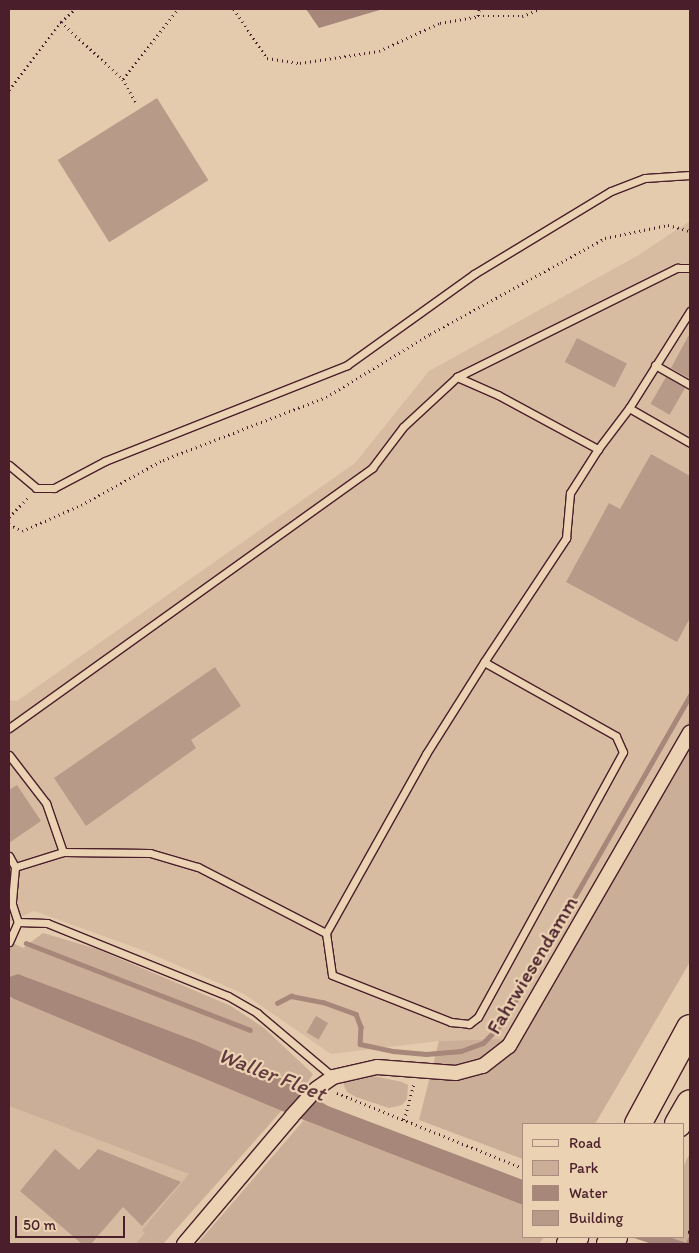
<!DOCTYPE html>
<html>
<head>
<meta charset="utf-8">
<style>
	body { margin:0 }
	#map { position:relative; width:699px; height:1253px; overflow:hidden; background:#e4cbad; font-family:Itim,sans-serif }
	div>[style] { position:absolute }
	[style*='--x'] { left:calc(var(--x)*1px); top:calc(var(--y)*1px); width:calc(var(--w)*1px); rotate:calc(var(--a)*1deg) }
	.built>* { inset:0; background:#d7bca2 }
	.green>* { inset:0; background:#caae97 }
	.water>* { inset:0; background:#a78779 }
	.stream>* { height:4.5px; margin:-2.25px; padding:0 2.25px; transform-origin:2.25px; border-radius:2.25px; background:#a78779 }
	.building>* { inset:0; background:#b89a89; transform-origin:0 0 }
	.path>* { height:2.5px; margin-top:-1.25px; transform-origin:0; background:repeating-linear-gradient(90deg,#4a1f2b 0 1px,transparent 0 5px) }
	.roads { filter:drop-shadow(1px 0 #4a1f2b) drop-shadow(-1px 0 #4a1f2b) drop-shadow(0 1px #4a1f2b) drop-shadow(0 -1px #4a1f2b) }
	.service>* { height:7px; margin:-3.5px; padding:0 3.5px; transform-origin:3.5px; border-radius:3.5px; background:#ead2b2 }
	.minor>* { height:14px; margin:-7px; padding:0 7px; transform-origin:7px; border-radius:7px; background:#ead2b2 }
	.motorway>* { height:26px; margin:-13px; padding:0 13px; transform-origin:13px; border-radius:13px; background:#ead2b2 }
	span { translate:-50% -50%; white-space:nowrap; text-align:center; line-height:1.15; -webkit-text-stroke:4.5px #ead2b2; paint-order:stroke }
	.street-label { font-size:21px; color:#4a1f2b }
	.water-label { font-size:22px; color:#61393e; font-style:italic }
	.frame { position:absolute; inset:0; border:10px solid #4a1f2b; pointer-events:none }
	.legend { position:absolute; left:522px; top:1123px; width:162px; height:115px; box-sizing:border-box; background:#ead2b2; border:1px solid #aa8a7c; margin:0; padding:6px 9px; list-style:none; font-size:15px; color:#4a1f2b }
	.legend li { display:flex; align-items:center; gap:10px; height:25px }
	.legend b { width:25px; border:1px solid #aa8a7c }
	.scale { position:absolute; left:15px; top:1216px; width:110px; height:22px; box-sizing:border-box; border:2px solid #4a1f2b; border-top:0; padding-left:6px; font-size:15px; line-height:18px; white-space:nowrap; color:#4a1f2b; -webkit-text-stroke:4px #ead2b2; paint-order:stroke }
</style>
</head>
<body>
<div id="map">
	<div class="built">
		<i style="clip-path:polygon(690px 221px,690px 718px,505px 1040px,439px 1041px,331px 1054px,244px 994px,142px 950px,34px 911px,9px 922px,9px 700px,17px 701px,355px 463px,429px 371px,637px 256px)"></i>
		<i style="clip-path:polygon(9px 1106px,105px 1140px,190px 1174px,142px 1230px,146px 1233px,135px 1244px,9px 1244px)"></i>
	</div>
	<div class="green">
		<i style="clip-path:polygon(690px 718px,690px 962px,595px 1124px,523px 1124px,523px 1159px,419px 1120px,439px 1041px,505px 1039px)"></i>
		<i style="clip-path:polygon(43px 933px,97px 949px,231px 1006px,264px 1028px,313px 1074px,305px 1086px,18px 974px,9px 977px,9px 941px,23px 948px)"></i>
		<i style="clip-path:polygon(9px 996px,14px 999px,283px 1109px,163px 1244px,135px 1244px,145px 1233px,142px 1230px,189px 1174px,9px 1106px)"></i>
		<i style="clip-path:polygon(364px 1074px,402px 1082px,408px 1085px,407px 1099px,402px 1105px,389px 1108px,356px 1097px,347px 1092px,343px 1083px,347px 1079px)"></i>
		<i style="clip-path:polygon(304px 1120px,523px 1205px,523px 1237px,544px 1237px,539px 1244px,197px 1244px)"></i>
		<i style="clip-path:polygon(690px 1153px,690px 1244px,669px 1237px,683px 1237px,683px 1167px)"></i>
	</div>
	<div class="water">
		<i style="clip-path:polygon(306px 9px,383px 9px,319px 28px)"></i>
		<i style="clip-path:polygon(18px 974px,196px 1041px,279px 1077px,328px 1106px,523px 1180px,523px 1205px,304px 1120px,14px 999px,9px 996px,9px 977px)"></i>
		<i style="clip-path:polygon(631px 1237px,669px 1237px,690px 1244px,652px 1244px)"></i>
	</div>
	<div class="stream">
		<i style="--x:26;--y:943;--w:240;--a:21.2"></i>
		<i style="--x:277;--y:1003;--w:16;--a:-27"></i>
		<i style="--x:291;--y:996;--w:33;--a:11"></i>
		<i style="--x:323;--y:1002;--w:35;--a:20"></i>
		<i style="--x:356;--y:1014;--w:14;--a:69"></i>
		<i style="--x:361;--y:1027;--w:17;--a:93"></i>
		<i style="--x:360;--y:1044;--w:34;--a:12"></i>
		<i style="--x:393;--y:1051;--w:33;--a:5"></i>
		<i style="--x:426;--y:1054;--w:35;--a:-5"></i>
		<i style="--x:461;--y:1051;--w:23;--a:-20"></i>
		<i style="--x:483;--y:1043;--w:29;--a:-46"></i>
		<i style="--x:503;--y:1022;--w:377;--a:-60.2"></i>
		<i style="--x:688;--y:1244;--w:5;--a:-68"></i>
	</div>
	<div class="building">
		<i style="left:157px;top:98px;width:97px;height:117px;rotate:58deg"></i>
		<i style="clip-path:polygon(690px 333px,690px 377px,689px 378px,671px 368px)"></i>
		<i style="left:577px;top:338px;width:56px;height:27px;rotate:27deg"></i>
		<i style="left:666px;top:377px;width:22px;height:31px;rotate:30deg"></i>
		<i style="clip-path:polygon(651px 454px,690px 476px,690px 618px,677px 642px,566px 582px,609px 503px,620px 509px)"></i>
		<i style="clip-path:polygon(215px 667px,241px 706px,191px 740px,196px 748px,86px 826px,54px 778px)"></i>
		<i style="clip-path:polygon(17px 785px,41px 821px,9px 843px,9px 790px)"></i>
		<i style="left:316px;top:1016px;width:14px;height:19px;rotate:30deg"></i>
		<i style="clip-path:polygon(55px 1149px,79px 1170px,98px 1149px,181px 1182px,142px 1226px,123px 1207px,91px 1244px,82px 1244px,20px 1191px)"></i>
	</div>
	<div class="path">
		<i style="--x:234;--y:9;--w:59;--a:56"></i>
		<i style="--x:267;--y:58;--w:33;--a:9"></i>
		<i style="--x:300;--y:63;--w:80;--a:-8.6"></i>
		<i style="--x:379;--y:51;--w:67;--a:-24.7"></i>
		<i style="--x:440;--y:23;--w:39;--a:-10"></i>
		<i style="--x:478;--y:16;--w:7;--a:-82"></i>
		<i style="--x:478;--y:16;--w:44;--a:0"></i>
		<i style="--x:522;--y:16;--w:19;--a:-21"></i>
		<i style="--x:61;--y:22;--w:19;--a:-43"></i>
		<i style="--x:123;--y:79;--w:89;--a:-51.8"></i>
		<i style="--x:9;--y:90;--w:86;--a:-52.6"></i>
		<i style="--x:61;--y:22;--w:84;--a:42.6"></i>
		<i style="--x:123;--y:79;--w:26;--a:61"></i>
		<i style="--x:9;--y:517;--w:30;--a:-46"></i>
		<i style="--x:9;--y:524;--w:15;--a:28"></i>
		<i style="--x:22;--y:531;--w:64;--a:-23.8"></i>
		<i style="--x:81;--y:505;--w:94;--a:-28.8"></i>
		<i style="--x:163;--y:460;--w:175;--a:-21.1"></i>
		<i style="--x:326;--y:397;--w:122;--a:-31.2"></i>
		<i style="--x:430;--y:334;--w:200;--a:-28.7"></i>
		<i style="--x:605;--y:238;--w:64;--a:-11.7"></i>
		<i style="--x:668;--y:225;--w:23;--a:15"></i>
		<i style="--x:337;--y:1093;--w:201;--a:22"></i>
		<i style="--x:404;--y:1120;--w:38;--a:-75"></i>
		<i style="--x:683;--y:1231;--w:7;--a:8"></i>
	</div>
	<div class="roads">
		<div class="service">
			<i style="--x:655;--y:365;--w:40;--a:29.7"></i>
			<i style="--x:457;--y:377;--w:45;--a:23.7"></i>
			<i style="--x:498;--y:395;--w:114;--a:28.4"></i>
			<i style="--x:598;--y:449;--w:51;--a:-52.9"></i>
			<i style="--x:629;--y:408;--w:115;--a:-57.8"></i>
			<i style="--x:629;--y:408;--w:70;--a:29.8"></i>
			<i style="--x:9;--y:465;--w:35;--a:40"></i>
			<i style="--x:36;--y:488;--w:18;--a:0"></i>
			<i style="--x:54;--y:488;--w:58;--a:-27.9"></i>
			<i style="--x:105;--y:461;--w:260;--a:-21.6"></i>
			<i style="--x:347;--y:365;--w:156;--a:-35.6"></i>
			<i style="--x:474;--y:274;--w:160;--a:-31.2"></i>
			<i style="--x:611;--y:191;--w:36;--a:-21"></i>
			<i style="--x:645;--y:178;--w:45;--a:-3.8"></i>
			<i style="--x:9;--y:728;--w:447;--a:-35.6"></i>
			<i style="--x:372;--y:468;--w:51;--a:-52.9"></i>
			<i style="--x:403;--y:427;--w:74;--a:-42.8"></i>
			<i style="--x:457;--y:377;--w:246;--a:-26.4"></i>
			<i style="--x:677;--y:268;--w:13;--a:0"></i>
			<i style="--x:9;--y:755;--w:61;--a:52.4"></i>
			<i style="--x:46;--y:803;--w:52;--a:70.9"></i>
			<i style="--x:9;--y:856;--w:13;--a:61"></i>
			<i style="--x:15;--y:867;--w:37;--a:95"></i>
			<i style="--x:12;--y:904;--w:19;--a:72"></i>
			<i style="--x:15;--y:867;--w:50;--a:-17.4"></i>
			<i style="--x:63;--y:852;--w:87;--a:0.7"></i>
			<i style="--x:150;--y:853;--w:50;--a:16.3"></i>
			<i style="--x:198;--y:867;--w:144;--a:27.3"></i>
			<i style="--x:326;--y:933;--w:42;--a:81.9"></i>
			<i style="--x:332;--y:975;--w:128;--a:21.6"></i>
			<i style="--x:451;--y:1022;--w:18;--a:6"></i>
			<i style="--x:469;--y:1024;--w:11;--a:-38"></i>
			<i style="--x:478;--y:1017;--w:302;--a:-61.3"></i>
			<i style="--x:623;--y:752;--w:17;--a:-114"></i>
			<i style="--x:616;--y:736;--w:151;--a:-150.7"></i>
			<i style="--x:484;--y:662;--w:149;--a:-56.5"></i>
			<i style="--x:566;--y:538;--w:45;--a:-84.9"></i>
			<i style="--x:570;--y:493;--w:52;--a:-57.5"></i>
			<i style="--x:326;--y:933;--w:205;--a:-60.8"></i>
			<i style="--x:426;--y:754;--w:109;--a:-57.8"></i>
			<i style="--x:9;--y:942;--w:22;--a:-66"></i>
			<i style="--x:18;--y:922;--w:29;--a:2"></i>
			<i style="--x:47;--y:923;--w:195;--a:22"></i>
			<i style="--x:228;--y:996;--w:34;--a:30"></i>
			<i style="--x:257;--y:1013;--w:99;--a:40.1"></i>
		</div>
		<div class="minor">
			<i style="--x:184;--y:1244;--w:167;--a:-49.8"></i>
			<i style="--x:292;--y:1116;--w:36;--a:-48"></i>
			<i style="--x:316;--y:1089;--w:21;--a:-35"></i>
			<i style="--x:333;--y:1077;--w:45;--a:-12.8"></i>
			<i style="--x:377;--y:1067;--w:79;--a:4.3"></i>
			<i style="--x:456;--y:1073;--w:28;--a:-15"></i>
			<i style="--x:483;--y:1066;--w:33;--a:-38"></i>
			<i style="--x:509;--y:1046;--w:362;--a:-60"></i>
		</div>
		<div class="motorway">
			<i style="--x:638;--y:1124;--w:109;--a:-61.6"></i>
			<i style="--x:678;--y:1124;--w:24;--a:-60"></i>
			<i style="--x:570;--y:1244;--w:9;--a:-54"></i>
			<i style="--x:610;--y:1244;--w:8;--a:-60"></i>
		</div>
	</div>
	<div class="street-label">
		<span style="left:532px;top:965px;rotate:-59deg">Fahrwiesendamm</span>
	</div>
	<div class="water-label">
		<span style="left:272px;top:1074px;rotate:21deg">Waller Fleet</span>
	</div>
	<div class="frame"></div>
	<ul class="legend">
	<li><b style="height:6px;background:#ead2b2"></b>Road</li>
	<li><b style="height:14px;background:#caae97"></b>Park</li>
	<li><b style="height:14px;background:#a78779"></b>Water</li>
	<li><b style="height:14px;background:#b89a89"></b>Building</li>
	</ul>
	<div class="scale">50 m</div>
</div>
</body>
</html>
